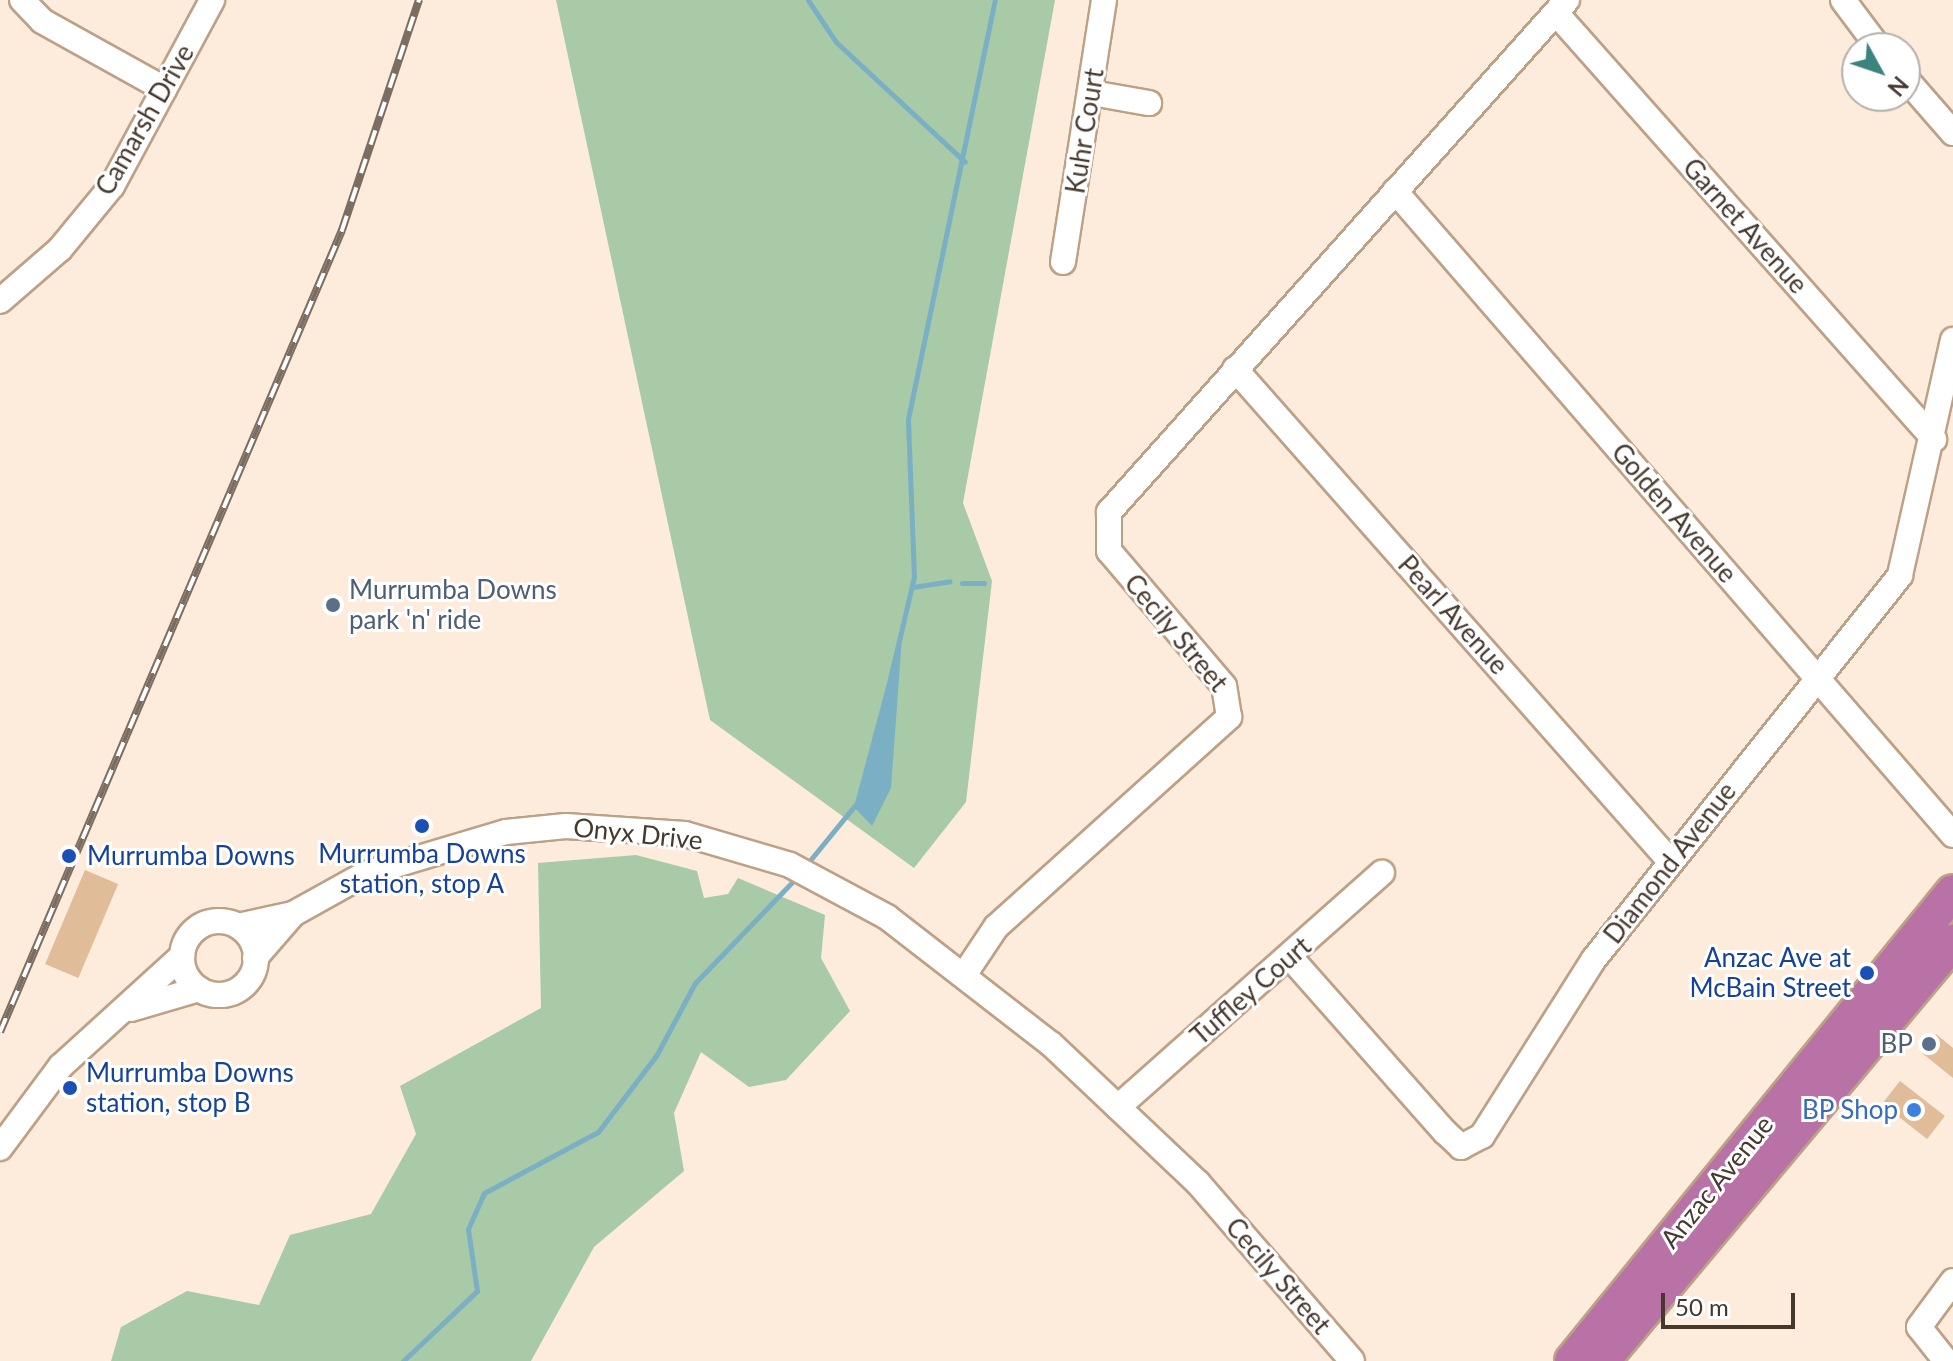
<!DOCTYPE html>
<html>
<head>
<meta charset="utf-8">
<style>
	body { margin:0 }
	#map { position:relative; width:1953px; height:1361px; overflow:hidden; background:#fdebdb; font-family:Lato,sans-serif }
	div>[style] { position:absolute }
	[style*='--x'] { left:calc(var(--x)*1px); top:calc(var(--y)*1px); width:calc(var(--w)*1px); rotate:calc(var(--a)*1deg) }
	.green>* { inset:0; background:#a8caa7 }
	.water>* { inset:0; background:#7bafc4 }
	.stream>* { height:5px; margin:-2.5px; padding:0 2.5px; transform-origin:2.5px; border-radius:2.5px; background:#7bafc4 }
	.building>* { inset:0; background:#e0bc99; transform-origin:0 0 }
	.roads { filter:drop-shadow(2px 0 #bda187) drop-shadow(-2px 0 #bda187) drop-shadow(0 2px #bda187) drop-shadow(0 -2px #bda187) }
	.minor>* { height:24px; margin:-12px; padding:0 12px; transform-origin:12px; border-radius:12px; background:#fff }
	.minor>.ring { margin:-12px; padding:0; box-sizing:content-box; background:none; border:24px solid #fff; border-radius:50% }
	.highway>* { height:34px; margin:-17px; padding:0 17px; transform-origin:17px; border-radius:17px; background:#b872a5 }
	.rail>* { height:8px; margin-top:-4px; transform-origin:0; background:repeating-linear-gradient(90deg,#fff 0 15px,#7b6d61 0 30px); box-sizing:border-box; border-block:2px solid #7b6d61 }
	.dots>* { width:22px; height:22px; translate:-50% -50%; box-sizing:border-box; border:4px solid #fff; border-radius:50% }
	span { translate:-50% -50%; white-space:nowrap; text-align:center; line-height:1.15; -webkit-text-stroke:6px #fff; paint-order:stroke }
	.street-label { font-size:26px; color:#45392e }
	.service-label { font-size:26px; color:#4e5e75 }
	.left { translate:0 -50%; text-align:left }
	.right { translate:-100% -50%; text-align:right }
	.transit-label { font-size:26px; color:#164399 }
	.shop-label { font-size:26px; color:#366cbe }
	.north { position:absolute; left:1841px; top:32px; width:80px; height:80px; box-sizing:border-box; background:#fff; border:2px solid #b5b0ab; border-radius:50%; rotate:130deg; font-size:22px; font-weight:700; line-height:32px; text-align:center; color:#45392e }
	.north::after { content:''; display:block; margin:auto; width:28px; height:36px; background:#3c847e; clip-path:polygon(50% 0,100% 100%,50% 72%,0 100%) }
	.scale { position:absolute; left:1661px; top:1293px; width:134px; height:36px; box-sizing:border-box; border:4px solid #45392e; border-top:0; padding-left:10px; font-size:24px; line-height:28px; white-space:nowrap; color:#45392e; -webkit-text-stroke:6px #fff; paint-order:stroke }
</style>
</head>
<body>
<div id="map">
	<div class="green">
		<i style="clip-path:polygon(556px 0,1055px 0,963px 503px,992px 581px,966px 802px,914px 868px,710px 720px)"></i>
		<i style="clip-path:polygon(636px 855px,697px 871px,704px 898px,728px 894px,738px 878px,825px 915px,821px 958px,850px 1011px,786px 1080px,749px 1087px,701px 1052px,674px 1113px,684px 1171px,594px 1247px,531px 1361px,111px 1361px,121px 1327px,187px 1291px,259px 1305px,290px 1235px,371px 1214px,416px 1134px,400px 1086px,541px 1008px,538px 863px)"></i>
	</div>
	<div class="water">
		<i style="clip-path:polygon(903px 623px,891px 788px,872px 826px,854px 807px)"></i>
	</div>
	<div class="stream">
		<i style="--x:808;--y:0;--w:50;--a:56.3"></i>
		<i style="--x:836;--y:42;--w:176;--a:42.9"></i>
		<i style="--x:962;--y:583;--w:22;--a:0"></i>
		<i style="--x:913;--y:587;--w:37;--a:-9"></i>
		<i style="--x:890;--y:679;--w:105;--a:-76.8"></i>
		<i style="--x:914;--y:577;--w:158;--a:-92.2"></i>
		<i style="--x:908;--y:419;--w:428;--a:-78.3"></i>
		<i style="--x:807;--y:864;--w:77;--a:-50.8"></i>
		<i style="--x:403;--y:1361;--w:102;--a:-43.4"></i>
		<i style="--x:477;--y:1291;--w:63;--a:-98.3"></i>
		<i style="--x:468;--y:1229;--w:39;--a:-66"></i>
		<i style="--x:484;--y:1193;--w:129;--a:-28.2"></i>
		<i style="--x:598;--y:1132;--w:96;--a:-52.7"></i>
		<i style="--x:656;--y:1056;--w:83;--a:-61.9"></i>
		<i style="--x:695;--y:983;--w:146;--a:-46.1"></i>
	</div>
	<div class="building">
		<i style="left:85px;top:870px;width:36px;height:102px;rotate:23deg"></i>
		<i style="clip-path:polygon(1936px 1034px,1953px 1048px,1953px 1078px,1922px 1053px)"></i>
		<i style="left:1900px;top:1081px;width:57px;height:29px;rotate:38deg"></i>
	</div>
	<div class="roads">
		<div class="minor">
			<i style="--x:22;--y:0;--w:29;--a:46"></i>
			<i style="--x:42;--y:21;--w:140;--a:29.1"></i>
			<i style="--x:1843;--y:0;--w:60;--a:53.1"></i>
			<i style="--x:1556;--y:13;--w:570;--a:48.42"></i>
			<i style="--x:1905;--y:78;--w:73;--a:48.9"></i>
			<i style="--x:1092;--y:93;--w:58;--a:10"></i>
			<i style="--x:1395;--y:191;--w:852;--a:49.09"></i>
			<i style="--x:1063;--y:262;--w:265;--a:-81.1"></i>
			<i style="--x:0;--y:301;--w:79;--a:-40.9"></i>
			<i style="--x:60;--y:249;--w:82;--a:-50.5"></i>
			<i style="--x:112;--y:186;--w:211;--a:-61.7"></i>
			<i style="--x:1235;--y:369;--w:657;--a:48.52"></i>
			<i class="ring" style="left:182px;top:921px;width:50px;height:50px"></i>
			<i style="--x:238;--y:926;--w:56;--a:-12.3"></i>
			<i style="--x:1290;--y:957;--w:234;--a:48.5"></i>
			<i style="--x:1445;--y:1132;--w:22;--a:43"></i>
			<i style="--x:1461;--y:1147;--w:24;--a:-28"></i>
			<i style="--x:1482;--y:1136;--w:209;--a:-57.7"></i>
			<i style="--x:1594;--y:959;--w:491;--a:-51.4"></i>
			<i style="--x:1900;--y:575;--w:241;--a:-77.3"></i>
			<i style="--x:255;--y:958;--w:58;--a:-49.2"></i>
			<i style="--x:293;--y:914;--w:82;--a:-29.1"></i>
			<i style="--x:365;--y:874;--w:147;--a:-16.6"></i>
			<i style="--x:506;--y:832;--w:60;--a:-5.7"></i>
			<i style="--x:566;--y:826;--w:119;--a:3.8"></i>
			<i style="--x:685;--y:834;--w:109;--a:16.4"></i>
			<i style="--x:790;--y:865;--w:110;--a:28.2"></i>
			<i style="--x:887;--y:917;--w:207;--a:37.8"></i>
			<i style="--x:1051;--y:1044;--w:202;--a:43.4"></i>
			<i style="--x:1198;--y:1183;--w:235;--a:49.1"></i>
			<i style="--x:964;--y:975;--w:58;--a:-56.3"></i>
			<i style="--x:996;--y:927;--w:314;--a:-42"></i>
			<i style="--x:1229;--y:717;--w:31;--a:-99"></i>
			<i style="--x:1224;--y:686;--w:177;--a:-130.4"></i>
			<i style="--x:1109;--y:551;--w:39;--a:-90"></i>
			<i style="--x:1109;--y:512;--w:687;--a:-48.19"></i>
			<i style="--x:131;--y:1009;--w:71;--a:-16.4"></i>
			<i style="--x:1118;--y:1107;--w:353;--a:-41.6"></i>
			<i style="--x:0;--y:1148;--w:102;--a:-53.4"></i>
			<i style="--x:61;--y:1066;--w:164;--a:-42.3"></i>
			<i style="--x:1946;--y:1361;--w:43;--a:-128.5"></i>
			<i style="--x:1919;--y:1327;--w:57;--a:-53.5"></i>
		</div>
		<div class="highway">
			<i style="--x:1572;--y:1361;--w:604;--a:-50.91"></i>
			<i style="--x:1602;--y:1361;--w:547;--a:-50.05"></i>
		</div>
	</div>
	<div class="rail">
		<i style="--x:0;--y:1032;--w:872;--a:-66.9"></i>
		<i style="--x:342;--y:230;--w:243;--a:-71.5"></i>
	</div>
	<div class="dots">
		<i style="left:333px;top:605px;background:#5c6f8a"></i>
		<i style="left:422px;top:826px;background:#1a4fb4"></i>
		<i style="left:69px;top:856px;background:#1a4fb4"></i>
		<i style="left:1867px;top:973px;background:#1a4fb4"></i>
		<i style="left:1929px;top:1044px;background:#5c6f8a"></i>
		<i style="left:70px;top:1088px;background:#1a4fb4"></i>
		<i style="left:1914px;top:1110px;background:#3f7fe0"></i>
	</div>
	<div class="street-label">
		<span style="left:145px;top:120px;rotate:-60deg">Camarsh Drive</span>
		<span style="left:1085px;top:131px;rotate:-81deg">Kuhr Court</span>
		<span style="left:1745px;top:226px;rotate:48deg">Garnet Avenue</span>
		<span style="left:1674px;top:513px;rotate:49deg">Golden Avenue</span>
		<span style="left:1453px;top:615px;rotate:48deg">Pearl Avenue</span>
		<span style="left:1176px;top:633px;rotate:50deg">Cecily Street</span>
		<span style="left:638px;top:834px;rotate:6deg">Onyx Drive</span>
		<span style="left:1670px;top:863px;rotate:-52deg">Diamond Avenue</span>
		<span style="left:1251px;top:991px;rotate:-41deg">Tuffley Court</span>
		<span style="left:1717px;top:1182px;rotate:-51deg">Anzac Avenue</span>
		<span style="left:1278px;top:1276px;rotate:49deg">Cecily Street</span>
	</div>
	<div class="service-label">
		<span class="left" style="left:349px;top:605px">Murrumba Downs<br>park 'n' ride</span>
		<span class="right" style="left:1913px;top:1044px">BP</span>
	</div>
	<div class="transit-label">
		<span style="left:422px;top:869px">Murrumba Downs<br>station, stop A</span>
		<span class="left" style="left:87px;top:856px">Murrumba Downs</span>
		<span class="right" style="left:1851px;top:973px">Anzac Ave at<br>McBain Street</span>
		<span class="left" style="left:86px;top:1088px">Murrumba Downs<br>station, stop B</span>
	</div>
	<div class="shop-label">
		<span class="right" style="left:1898px;top:1110px">BP Shop</span>
	</div>
	<div class="north">N</div>
	<div class="scale">50 m</div>
</div>
</body>
</html>
